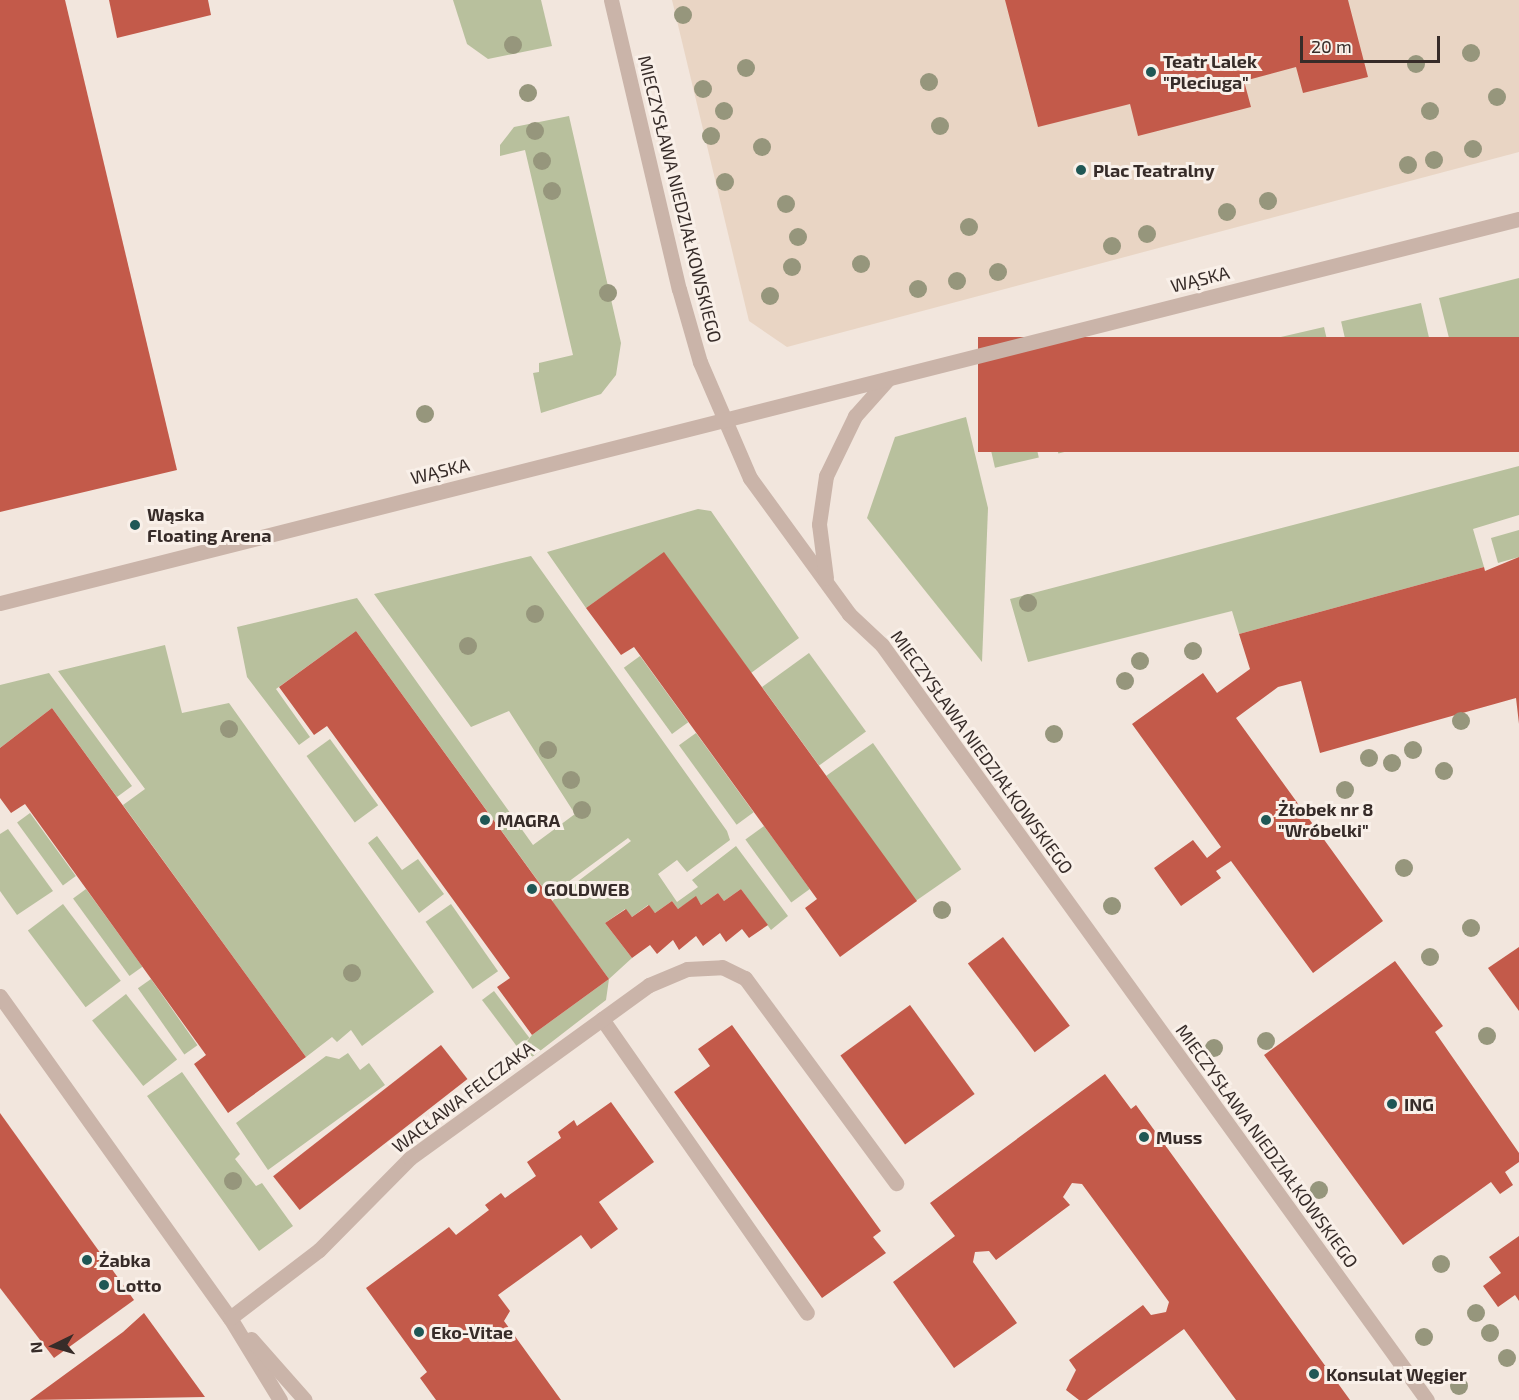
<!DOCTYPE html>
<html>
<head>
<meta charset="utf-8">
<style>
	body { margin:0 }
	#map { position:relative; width:1519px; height:1400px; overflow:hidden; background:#f2e6dd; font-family:"Exo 2",sans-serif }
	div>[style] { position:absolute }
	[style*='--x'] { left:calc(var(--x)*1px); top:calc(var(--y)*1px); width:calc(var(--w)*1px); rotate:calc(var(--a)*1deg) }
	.green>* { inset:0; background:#b8c09d; transform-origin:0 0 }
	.plaza>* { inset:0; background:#e9d5c4 }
	.building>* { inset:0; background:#c35a4a; transform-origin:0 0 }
	.minor>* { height:15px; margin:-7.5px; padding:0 7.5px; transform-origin:7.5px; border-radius:7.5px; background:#cab4a9 }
	.trees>* { width:18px; height:18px; margin:-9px; border-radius:50%; background:#96967c }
	.dots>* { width:16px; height:16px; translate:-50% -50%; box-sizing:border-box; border:3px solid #f9f0e9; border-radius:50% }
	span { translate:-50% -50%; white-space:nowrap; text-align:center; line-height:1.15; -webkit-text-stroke:6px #f9f0e9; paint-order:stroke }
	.poi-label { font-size:18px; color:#372c29; font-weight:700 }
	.left { translate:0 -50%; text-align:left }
	.street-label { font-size:18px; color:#372c29 }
	.north { position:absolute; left:24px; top:1316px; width:60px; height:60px; -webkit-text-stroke:4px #f9f0e9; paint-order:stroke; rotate:265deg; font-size:16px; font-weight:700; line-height:24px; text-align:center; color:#372c29 }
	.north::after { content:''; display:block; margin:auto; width:21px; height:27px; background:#372c29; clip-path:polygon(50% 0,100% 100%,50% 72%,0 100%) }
	.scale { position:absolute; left:1300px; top:36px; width:140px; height:27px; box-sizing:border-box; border:3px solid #372c29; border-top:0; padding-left:8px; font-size:18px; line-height:21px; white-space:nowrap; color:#372c29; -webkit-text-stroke:4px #f9f0e9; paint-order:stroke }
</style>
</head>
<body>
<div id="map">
	<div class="green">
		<i style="clip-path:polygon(453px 0,541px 0,552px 46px,488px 59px,467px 44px)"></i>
		<i style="clip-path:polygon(569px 116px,621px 343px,616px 375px,601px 394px,541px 413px,533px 373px,539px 372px,539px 363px,573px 355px,525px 150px,500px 156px,500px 145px,514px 127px)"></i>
		<i style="clip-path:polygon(1519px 278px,1519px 337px,1453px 354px,1439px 298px)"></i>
		<i style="left:1421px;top:303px;width:57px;height:82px;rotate:77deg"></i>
		<i style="left:1324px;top:327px;width:57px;height:88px;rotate:77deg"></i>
		<i style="left:1220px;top:353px;width:58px;height:81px;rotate:75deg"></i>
		<i style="left:1121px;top:378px;width:58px;height:79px;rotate:76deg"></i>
		<i style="left:1026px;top:402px;width:57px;height:45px;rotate:77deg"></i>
		<i style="clip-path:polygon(966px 417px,988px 508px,982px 662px,867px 518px,895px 437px)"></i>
		<i style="clip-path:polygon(1519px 466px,1519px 515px,1473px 529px,1484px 567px,1239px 634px,1232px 611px,1028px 662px,1010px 599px)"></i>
		<i style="clip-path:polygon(698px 509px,711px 511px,799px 638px,751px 673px,664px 553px,586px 608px,547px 552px)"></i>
		<i style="clip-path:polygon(1519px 530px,1519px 557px,1498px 563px,1491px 538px)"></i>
		<i style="clip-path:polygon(531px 556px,727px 831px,730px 840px,687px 872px,677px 860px,658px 874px,677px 902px,698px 887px,692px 880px,736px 846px,788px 916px,771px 930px,741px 889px,724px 901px,718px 893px,701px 905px,696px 897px,678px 909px,672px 901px,655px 913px,648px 905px,632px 917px,625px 909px,605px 923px,632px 958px,609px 979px,606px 1000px,527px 1061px,520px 1050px,532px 1035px,609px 979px,552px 901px,631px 841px,628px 838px,549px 896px,356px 631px,276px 689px,310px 737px,299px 745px,247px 677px,237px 627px,357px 598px,533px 845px,575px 814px,509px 711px,471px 727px,374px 594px)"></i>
		<i style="clip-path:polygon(165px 645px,182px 713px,229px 703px,434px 992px,362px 1046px,351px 1030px,337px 1042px,332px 1037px,306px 1057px,123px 805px,145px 789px,58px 671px)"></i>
		<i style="left:809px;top:653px;width:97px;height:58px;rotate:54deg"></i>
		<i style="left:640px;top:656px;width:82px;height:20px;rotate:54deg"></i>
		<i style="clip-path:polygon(49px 673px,132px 786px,117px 797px,52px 708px,0 748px,0 685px)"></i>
		<i style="left:696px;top:733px;width:98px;height:21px;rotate:54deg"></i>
		<i style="left:330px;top:739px;width:82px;height:29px;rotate:54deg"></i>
		<i style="left:873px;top:743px;width:154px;height:57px;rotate:55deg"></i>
		<i style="left:30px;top:813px;width:78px;height:16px;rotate:54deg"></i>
		<i style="left:764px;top:826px;width:78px;height:23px;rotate:54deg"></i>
		<i style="clip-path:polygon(8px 829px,53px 891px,17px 915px,0 891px,0 834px)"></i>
		<i style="clip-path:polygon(377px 836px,402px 870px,418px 859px,444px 894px,419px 913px,368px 843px)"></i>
		<i style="left:86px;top:889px;width:96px;height:16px;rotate:54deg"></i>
		<i style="left:63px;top:904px;width:96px;height:44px;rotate:53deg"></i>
		<i style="left:451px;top:904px;width:82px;height:31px;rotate:55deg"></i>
		<i style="left:151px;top:979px;width:81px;height:16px;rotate:55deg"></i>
		<i style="left:494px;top:991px;width:59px;height:15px;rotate:53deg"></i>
		<i style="left:126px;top:994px;width:83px;height:43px;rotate:52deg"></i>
		<i style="clip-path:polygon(348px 1053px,360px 1070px,369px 1063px,385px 1085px,268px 1170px,236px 1123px,326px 1056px,339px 1059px)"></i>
		<i style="clip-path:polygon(182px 1072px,240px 1154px,235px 1159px,256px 1186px,262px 1183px,293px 1226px,259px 1251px,147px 1096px)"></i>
	</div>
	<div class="plaza">
		<i style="clip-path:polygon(672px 0,1519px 0,1519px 152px,787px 347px,749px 321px)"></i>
	</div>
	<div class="building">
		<i style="clip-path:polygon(0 0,65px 0,177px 470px,0 512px)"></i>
		<i style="clip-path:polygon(109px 0,208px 0,211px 15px,117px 38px)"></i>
		<i style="clip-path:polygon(1005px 0,1348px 0,1368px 77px,1303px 93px,1296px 67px,1244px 81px,1251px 107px,1138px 136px,1130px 104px,1038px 127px)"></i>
		<i style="left:1519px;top:337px;width:115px;height:541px;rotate:90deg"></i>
		<i style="clip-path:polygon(664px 552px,917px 901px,840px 957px,805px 908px,817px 899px,634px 647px,621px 655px,586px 608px)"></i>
		<i style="clip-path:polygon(1519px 557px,1519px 724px,1516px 698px,1320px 753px,1301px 681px,1278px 687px,1236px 718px,1383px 921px,1313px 973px,1231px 861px,1216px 871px,1221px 878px,1181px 906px,1154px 868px,1193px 840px,1207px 858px,1221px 847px,1132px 724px,1203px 673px,1217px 693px,1250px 669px,1239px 634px,1484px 567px,1485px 571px)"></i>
		<i style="clip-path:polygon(356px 631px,609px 979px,532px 1035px,497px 987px,510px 978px,327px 726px,314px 735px,279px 687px)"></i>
		<i style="clip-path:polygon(52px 708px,306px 1057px,228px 1113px,194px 1064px,206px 1055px,25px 804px,11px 813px,0 798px,0 748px)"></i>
		<i style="clip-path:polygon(741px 889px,768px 925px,749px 938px,742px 929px,726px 942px,720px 933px,703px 946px,696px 936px,679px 950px,673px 940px,657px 954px,650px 945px,632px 958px,605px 923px,626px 909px,632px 917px,649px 905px,655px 913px,672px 901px,678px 909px,696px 896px,701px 905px,718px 893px,724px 901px)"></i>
		<i style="left:1003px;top:937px;width:111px;height:44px;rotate:53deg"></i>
		<i style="clip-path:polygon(1519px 947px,1519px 1011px,1488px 968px)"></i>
		<i style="clip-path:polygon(1395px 961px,1443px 1026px,1435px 1032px,1519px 1153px,1519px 1162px,1505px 1172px,1513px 1185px,1500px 1194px,1491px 1182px,1403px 1245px,1264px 1055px)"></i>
		<i style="left:910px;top:1005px;width:110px;height:86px;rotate:54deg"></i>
		<i style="clip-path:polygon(732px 1025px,881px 1231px,873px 1237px,886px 1253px,822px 1298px,674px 1092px,710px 1066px,698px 1049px)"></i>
		<i style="left:441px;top:1045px;width:43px;height:213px;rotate:52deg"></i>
		<i style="clip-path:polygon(1105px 1074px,1131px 1109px,1136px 1105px,1350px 1400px,1236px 1400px,1184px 1329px,1087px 1400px,1079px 1400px,1066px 1390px,1076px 1370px,1069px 1360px,1143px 1305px,1151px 1315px,1166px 1312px,1169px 1302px,1082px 1184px,1072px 1183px,1063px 1197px,1070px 1205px,996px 1260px,989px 1251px,975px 1252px,973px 1262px,1017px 1323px,954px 1368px,893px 1282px,955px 1236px,930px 1203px)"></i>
		<i style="clip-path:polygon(611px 1102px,654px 1162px,599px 1202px,618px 1229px,591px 1249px,581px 1235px,498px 1295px,510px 1311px,504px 1321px,561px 1400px,436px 1400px,420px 1378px,427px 1372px,366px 1288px,449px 1227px,456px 1235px,489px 1210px,485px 1205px,501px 1193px,505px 1198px,536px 1176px,527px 1162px,561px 1138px,558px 1132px,574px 1120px,577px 1126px)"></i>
		<i style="clip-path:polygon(0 1113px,134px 1300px,54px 1358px,0 1288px)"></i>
		<i style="clip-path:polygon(1519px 1236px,1519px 1301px,1515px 1295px,1498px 1307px,1483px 1286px,1501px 1273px,1489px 1257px)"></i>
		<i style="clip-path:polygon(144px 1313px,205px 1397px,30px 1400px,123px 1332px)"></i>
	</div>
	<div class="minor">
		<i style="--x:611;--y:0;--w:297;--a:76.8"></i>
		<i style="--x:679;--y:289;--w:76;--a:74"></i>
		<i style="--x:700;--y:362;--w:126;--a:66.7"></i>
		<i style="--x:750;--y:478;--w:168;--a:53.9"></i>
		<i style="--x:849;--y:614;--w:45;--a:43.2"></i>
		<i style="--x:882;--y:645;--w:931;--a:54.18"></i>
		<i style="--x:826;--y:578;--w:54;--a:-97.4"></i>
		<i style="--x:819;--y:524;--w:49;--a:-81.7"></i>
		<i style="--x:826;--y:476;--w:67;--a:-64.2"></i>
		<i style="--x:855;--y:416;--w:50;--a:-48.3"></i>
		<i style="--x:0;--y:603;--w:1567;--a:-14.19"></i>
		<i style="--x:0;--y:996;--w:396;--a:54.5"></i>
		<i style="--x:230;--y:1318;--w:96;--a:58.6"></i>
		<i style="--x:602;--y:1019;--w:358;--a:55.1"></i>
		<i style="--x:230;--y:1318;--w:112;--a:-37.4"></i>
		<i style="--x:319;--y:1250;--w:129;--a:-45.3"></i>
		<i style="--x:410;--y:1158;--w:295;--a:-35.9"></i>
		<i style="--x:649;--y:985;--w:41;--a:-22.8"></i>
		<i style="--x:687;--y:969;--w:35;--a:-3"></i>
		<i style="--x:722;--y:967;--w:25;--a:26"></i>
		<i style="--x:745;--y:978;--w:255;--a:53.6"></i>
		<i style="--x:251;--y:1339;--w:81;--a:48.5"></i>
	</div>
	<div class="trees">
		<i style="left:683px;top:15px"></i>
		<i style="left:513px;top:45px"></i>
		<i style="left:1471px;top:53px"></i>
		<i style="left:1416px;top:64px"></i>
		<i style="left:746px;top:68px"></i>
		<i style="left:929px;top:82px"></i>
		<i style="left:703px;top:89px"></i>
		<i style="left:528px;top:93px"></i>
		<i style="left:1497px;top:97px"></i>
		<i style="left:724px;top:111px"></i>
		<i style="left:1430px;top:111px"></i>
		<i style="left:940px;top:126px"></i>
		<i style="left:535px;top:131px"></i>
		<i style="left:711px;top:136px"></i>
		<i style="left:762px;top:147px"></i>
		<i style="left:1473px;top:149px"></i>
		<i style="left:1434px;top:160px"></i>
		<i style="left:542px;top:161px"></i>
		<i style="left:1408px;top:165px"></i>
		<i style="left:725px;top:182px"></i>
		<i style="left:552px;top:191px"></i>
		<i style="left:1268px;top:201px"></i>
		<i style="left:786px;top:204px"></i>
		<i style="left:1227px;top:212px"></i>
		<i style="left:969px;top:227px"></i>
		<i style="left:1147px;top:234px"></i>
		<i style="left:798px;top:237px"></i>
		<i style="left:1112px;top:246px"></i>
		<i style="left:861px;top:264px"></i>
		<i style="left:792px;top:267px"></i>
		<i style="left:998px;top:272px"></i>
		<i style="left:957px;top:281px"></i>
		<i style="left:918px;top:289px"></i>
		<i style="left:608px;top:293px"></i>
		<i style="left:770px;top:296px"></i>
		<i style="left:425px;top:414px"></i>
		<i style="left:1028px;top:603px"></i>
		<i style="left:535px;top:614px"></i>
		<i style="left:468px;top:646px"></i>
		<i style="left:1193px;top:651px"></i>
		<i style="left:1140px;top:661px"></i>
		<i style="left:1125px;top:681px"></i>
		<i style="left:1461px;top:721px"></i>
		<i style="left:229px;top:729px"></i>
		<i style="left:1054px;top:734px"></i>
		<i style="left:548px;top:750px"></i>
		<i style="left:1413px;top:750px"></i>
		<i style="left:1369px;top:758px"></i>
		<i style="left:1392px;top:763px"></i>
		<i style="left:1444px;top:771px"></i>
		<i style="left:571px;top:780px"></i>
		<i style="left:1345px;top:790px"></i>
		<i style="left:582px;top:810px"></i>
		<i style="left:1404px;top:868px"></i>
		<i style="left:1112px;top:906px"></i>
		<i style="left:942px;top:910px"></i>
		<i style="left:1471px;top:928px"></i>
		<i style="left:1430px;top:957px"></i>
		<i style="left:352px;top:973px"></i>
		<i style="left:1487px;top:1036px"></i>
		<i style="left:1266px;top:1041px"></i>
		<i style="left:1214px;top:1048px"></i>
		<i style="left:233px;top:1181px"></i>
		<i style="left:1319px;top:1190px"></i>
		<i style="left:1441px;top:1264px"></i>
		<i style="left:1476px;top:1313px"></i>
		<i style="left:1490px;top:1333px"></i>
		<i style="left:1424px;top:1337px"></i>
		<i style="left:1507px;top:1358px"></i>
		<i style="left:1459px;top:1386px"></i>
	</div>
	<div class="dots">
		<i style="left:1151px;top:72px;background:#1f5755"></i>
		<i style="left:1081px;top:170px;background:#1f5755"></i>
		<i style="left:135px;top:525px;background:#1f5755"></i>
		<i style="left:485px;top:820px;background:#1f5755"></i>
		<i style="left:1266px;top:820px;background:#1f5755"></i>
		<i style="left:532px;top:889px;background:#1f5755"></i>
		<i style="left:1392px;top:1104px;background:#1f5755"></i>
		<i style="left:1144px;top:1137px;background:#1f5755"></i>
		<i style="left:87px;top:1260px;background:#1f5755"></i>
		<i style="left:104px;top:1285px;background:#1f5755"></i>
		<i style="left:419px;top:1332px;background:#1f5755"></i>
		<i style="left:1314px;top:1374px;background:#1f5755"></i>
	</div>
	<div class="poi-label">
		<span class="left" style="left:1163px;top:72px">Teatr Lalek<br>"Pleciuga"</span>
		<span class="left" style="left:1093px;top:170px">Plac Teatralny</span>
		<span class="left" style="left:147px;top:525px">Wąska<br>Floating Arena</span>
		<span class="left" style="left:1278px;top:820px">Żłobek nr 8<br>"Wróbelki"</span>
		<span class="left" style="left:497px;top:820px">MAGRA</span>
		<span class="left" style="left:544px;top:889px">GOLDWEB</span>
		<span class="left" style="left:1404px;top:1104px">ING</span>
		<span class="left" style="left:1156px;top:1137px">Muss</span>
		<span class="left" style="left:99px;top:1260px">Żabka</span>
		<span class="left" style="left:116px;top:1285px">Lotto</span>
		<span class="left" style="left:431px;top:1332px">Eko-Vitae</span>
		<span class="left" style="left:1326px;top:1374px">Konsulat Węgier</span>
	</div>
	<div class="street-label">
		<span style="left:680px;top:199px;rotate:76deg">MIECZYSŁAWA NIEDZIAŁKOWSKIEGO</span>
		<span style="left:1200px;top:279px;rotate:-14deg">WĄSKA</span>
		<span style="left:440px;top:471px;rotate:-14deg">WĄSKA</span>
		<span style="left:982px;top:752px;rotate:54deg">MIECZYSŁAWA NIEDZIAŁKOWSKIEGO</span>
		<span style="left:463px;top:1097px;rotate:-37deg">WACŁAWA FELCZAKA</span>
		<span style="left:1267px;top:1146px;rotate:54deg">MIECZYSŁAWA NIEDZIAŁKOWSKIEGO</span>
	</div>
	<div class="north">N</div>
	<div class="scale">20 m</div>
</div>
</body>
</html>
